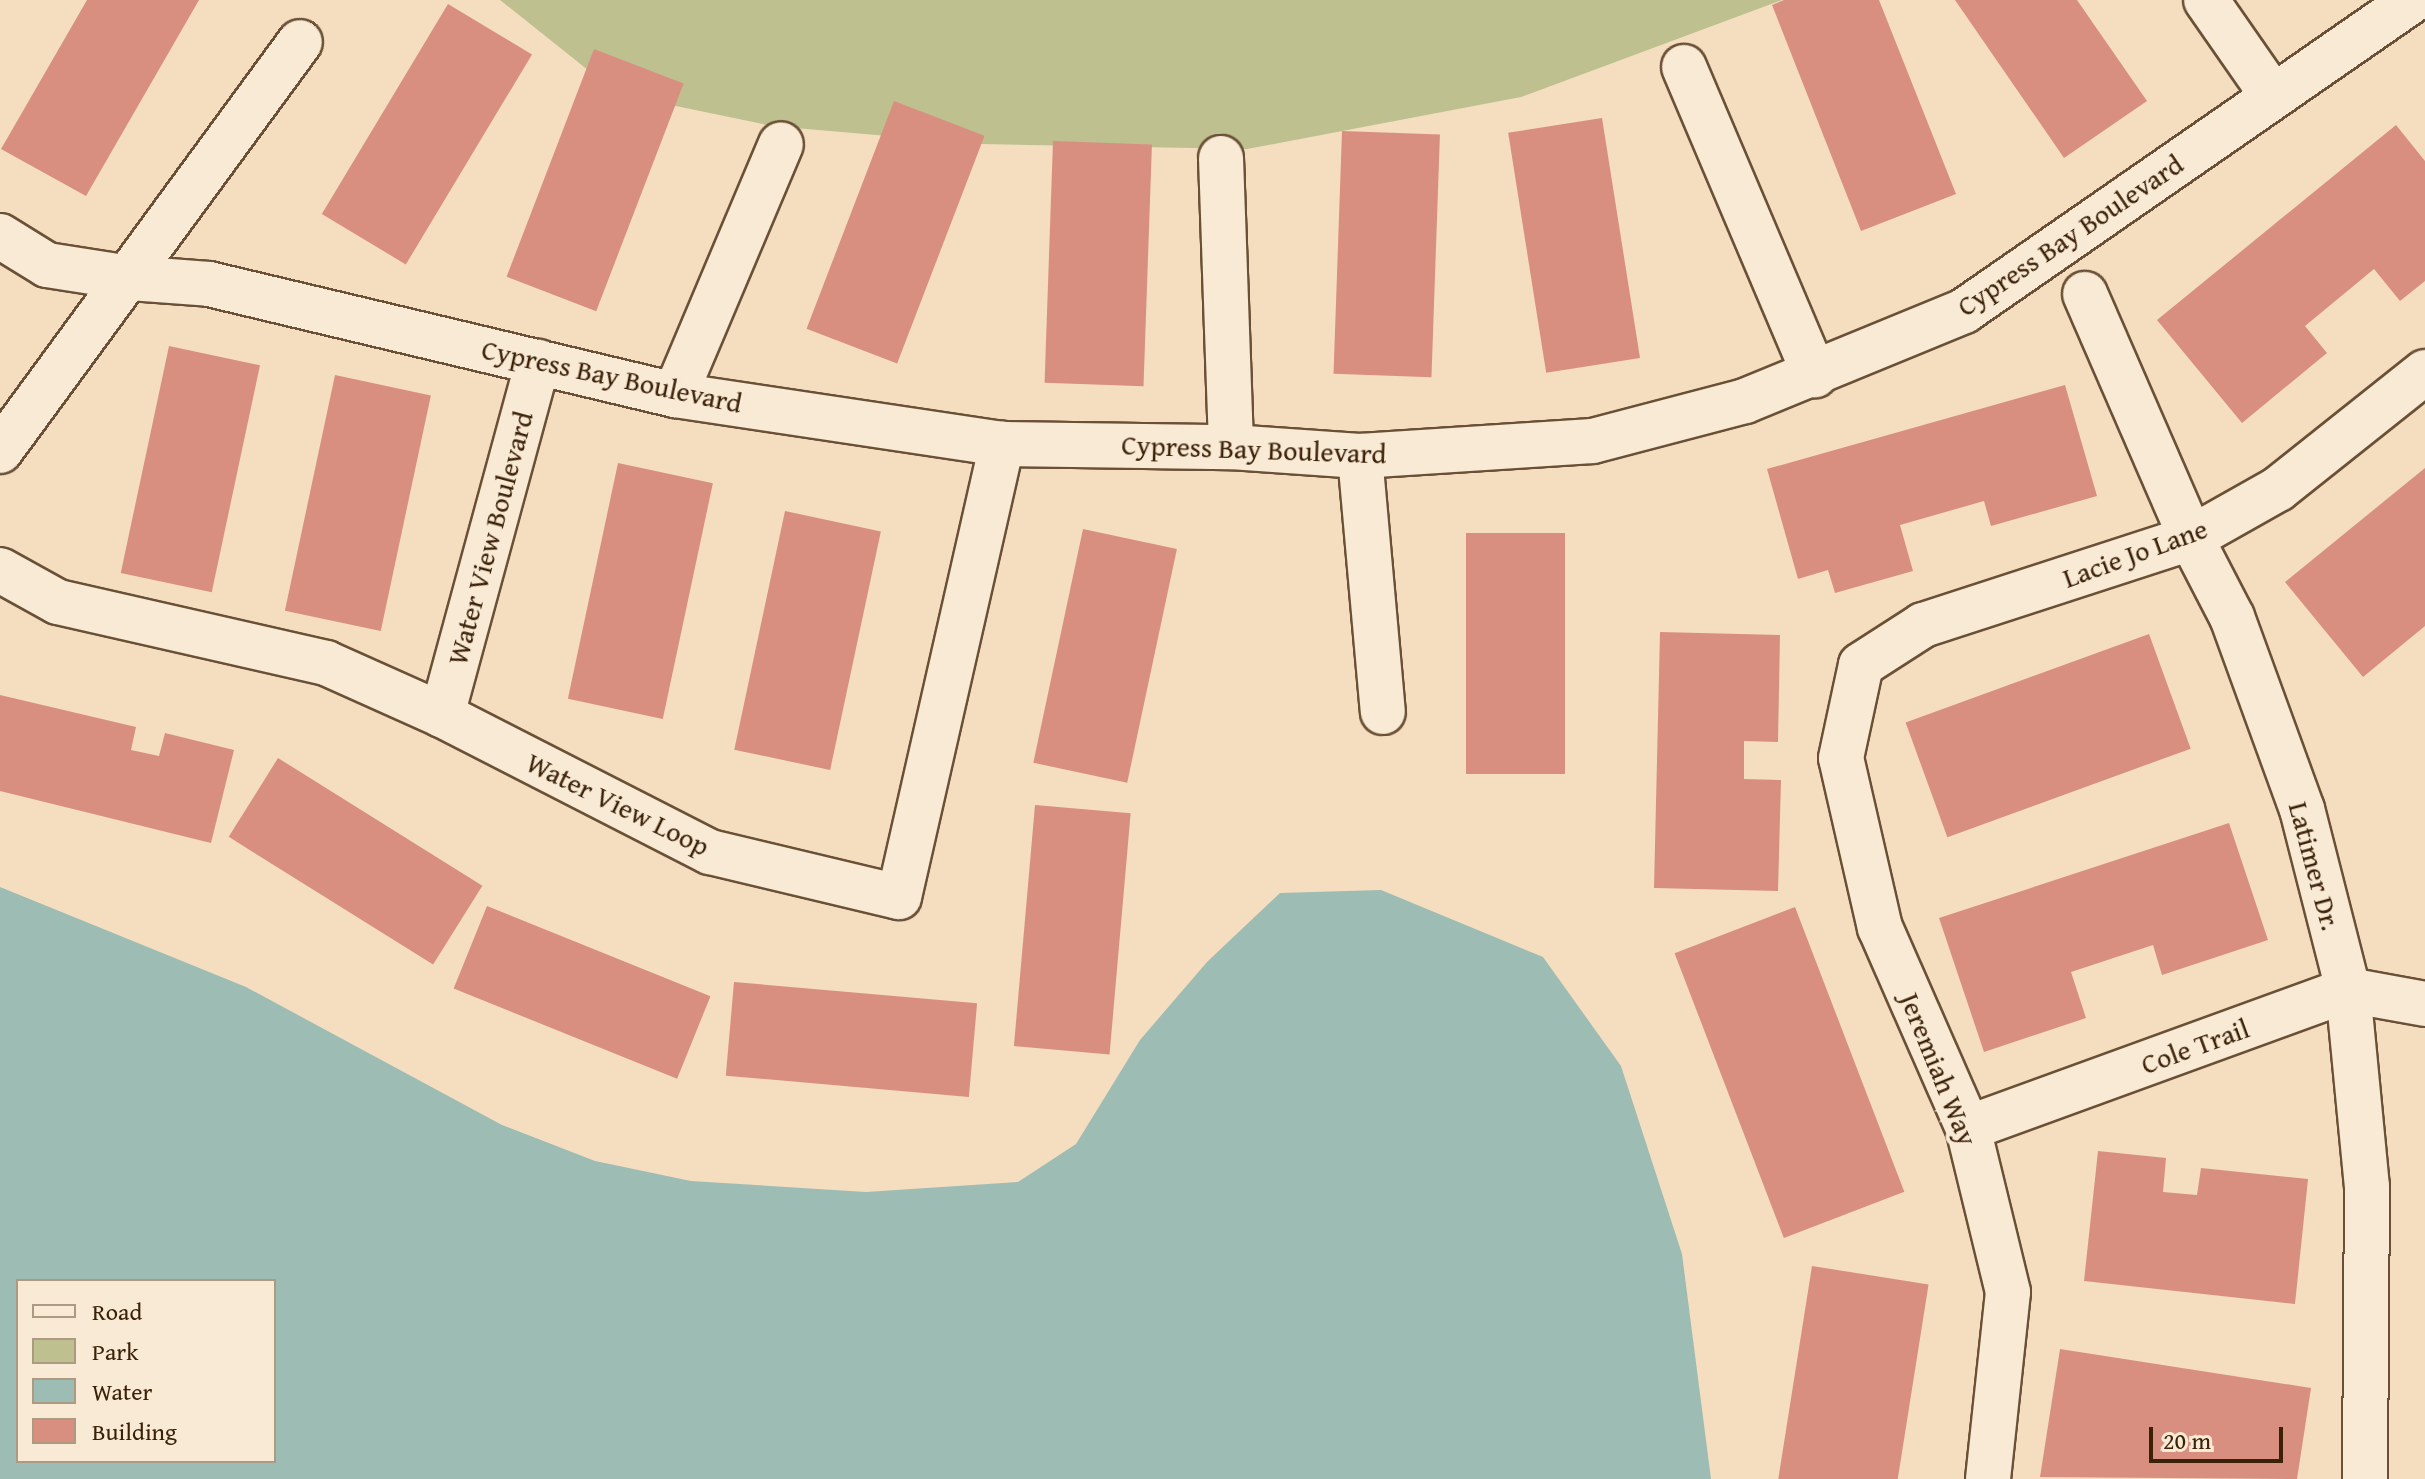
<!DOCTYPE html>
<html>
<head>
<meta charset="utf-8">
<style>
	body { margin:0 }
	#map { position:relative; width:2425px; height:1479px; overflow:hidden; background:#f4debf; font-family:"Gentium Book Plus",serif }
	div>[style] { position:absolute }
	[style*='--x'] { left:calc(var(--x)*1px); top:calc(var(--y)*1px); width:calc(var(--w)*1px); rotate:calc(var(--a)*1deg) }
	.green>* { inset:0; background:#bec090 }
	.water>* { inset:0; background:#9cbcb4 }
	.building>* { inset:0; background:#d98f80; transform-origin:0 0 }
	.roads { filter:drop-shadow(2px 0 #6a5036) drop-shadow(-2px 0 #6a5036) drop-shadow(0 2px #6a5036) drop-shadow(0 -2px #6a5036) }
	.minor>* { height:44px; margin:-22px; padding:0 22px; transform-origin:22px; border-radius:22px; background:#f8ead5 }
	span { translate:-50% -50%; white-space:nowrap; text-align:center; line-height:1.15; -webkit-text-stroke:8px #f8ead5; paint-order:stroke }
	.street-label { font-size:28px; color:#3c2109 }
	.legend { position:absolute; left:16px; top:1279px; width:260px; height:184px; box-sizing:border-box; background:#f8ead5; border:2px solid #ad9a83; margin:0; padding:10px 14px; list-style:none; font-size:24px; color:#3c2109 }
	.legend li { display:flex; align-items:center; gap:16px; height:40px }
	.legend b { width:40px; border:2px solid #ad9a83 }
	.scale { position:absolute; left:2149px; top:1427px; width:134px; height:36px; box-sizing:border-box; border:4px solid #3c2109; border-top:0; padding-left:10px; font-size:24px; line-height:28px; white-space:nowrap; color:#3c2109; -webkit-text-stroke:6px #f8ead5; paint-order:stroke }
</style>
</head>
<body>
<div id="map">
	<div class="green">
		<i style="clip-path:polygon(500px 0,1782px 0,1521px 97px,1247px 149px,980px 144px,772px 126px,618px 94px)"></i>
	</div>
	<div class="water">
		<i style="clip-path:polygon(evenodd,0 887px,246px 987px,502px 1125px,595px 1161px,691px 1181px,866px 1192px,1018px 1182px,1076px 1144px,1140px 1040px,1207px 962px,1280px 893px,1381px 890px,1543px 957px,1621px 1066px,1682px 1254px,1711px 1479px,0 1479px,0 887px,18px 1281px,274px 1281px,274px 1461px,18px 1461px,18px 1281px)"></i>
	</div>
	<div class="building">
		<i style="clip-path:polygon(87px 0,199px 0,86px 196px,1px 149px)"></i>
		<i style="clip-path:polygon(1784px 0,1879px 0,1956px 194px,1861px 231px,1772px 5px)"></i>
		<i style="clip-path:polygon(1955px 0,2077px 0,2147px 101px,2064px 158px)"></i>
		<i style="left:448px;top:4px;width:98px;height:245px;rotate:31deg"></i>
		<i style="left:594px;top:49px;width:96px;height:244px;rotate:21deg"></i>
		<i style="left:894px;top:101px;width:97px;height:244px;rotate:21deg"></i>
		<i style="left:1602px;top:118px;width:243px;height:95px;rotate:81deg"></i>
		<i style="clip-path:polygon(2396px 125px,2425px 161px,2425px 281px,2400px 301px,2374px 269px,2305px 326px,2327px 353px,2242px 423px,2157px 320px)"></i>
		<i style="left:1342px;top:131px;width:98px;height:243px;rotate:2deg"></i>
		<i style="left:1053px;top:141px;width:99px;height:242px;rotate:2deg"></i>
		<i style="left:169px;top:346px;width:93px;height:232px;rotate:12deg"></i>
		<i style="left:335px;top:375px;width:98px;height:241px;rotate:12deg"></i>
		<i style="clip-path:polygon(2065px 385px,2097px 496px,1991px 526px,1984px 501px,1900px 525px,1913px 571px,1835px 593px,1828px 570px,1798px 579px,1767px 469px)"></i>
		<i style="left:618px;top:463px;width:97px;height:241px;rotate:12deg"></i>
		<i style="clip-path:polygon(2425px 468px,2425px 626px,2363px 677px,2285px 582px)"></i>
		<i style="left:785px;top:511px;width:98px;height:244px;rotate:12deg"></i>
		<i style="left:1083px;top:529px;width:96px;height:239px;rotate:12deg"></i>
		<i style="left:1466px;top:533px;width:99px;height:241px"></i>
		<i style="clip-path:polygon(1660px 632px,1780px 635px,1778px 742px,1744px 741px,1744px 779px,1781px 780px,1778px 891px,1654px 888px)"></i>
		<i style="left:2149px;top:634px;width:122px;height:259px;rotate:70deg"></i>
		<i style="clip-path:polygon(0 695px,136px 727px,131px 750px,159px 756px,165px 733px,234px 750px,211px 843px,0 791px)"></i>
		<i style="left:278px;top:758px;width:241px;height:93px;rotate:32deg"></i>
		<i style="left:1035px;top:805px;width:96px;height:242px;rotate:5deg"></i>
		<i style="clip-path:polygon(2229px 823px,2268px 940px,2162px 975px,2153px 945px,2071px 972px,2086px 1018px,1984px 1052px,1939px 918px)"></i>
		<i style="left:487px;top:906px;width:241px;height:89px;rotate:22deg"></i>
		<i style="left:1795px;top:907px;width:305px;height:129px;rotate:69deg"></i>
		<i style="left:734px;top:982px;width:244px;height:94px;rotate:5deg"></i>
		<i style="clip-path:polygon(2098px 1151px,2166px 1158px,2163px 1192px,2197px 1195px,2201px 1168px,2308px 1179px,2295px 1304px,2084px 1281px)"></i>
		<i style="left:1812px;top:1266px;width:118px;height:216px;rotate:9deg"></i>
		<i style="clip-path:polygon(2060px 1349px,2311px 1388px,2297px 1479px,2040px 1477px)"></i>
	</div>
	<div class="roads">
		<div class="minor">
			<i style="--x:2206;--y:0;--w:116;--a:55.2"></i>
			<i style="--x:1684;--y:67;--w:335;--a:67"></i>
			<i style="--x:1221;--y:158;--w:289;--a:88"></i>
			<i style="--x:0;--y:236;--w:55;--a:31.7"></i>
			<i style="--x:47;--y:265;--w:84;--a:8.9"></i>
			<i style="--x:130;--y:278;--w:79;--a:4.3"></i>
			<i style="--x:209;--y:284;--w:479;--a:13.4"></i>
			<i style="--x:675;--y:395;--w:331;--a:8.5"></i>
			<i style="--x:1002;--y:444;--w:229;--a:0.8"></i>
			<i style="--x:1231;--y:447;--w:129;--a:4"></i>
			<i style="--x:1360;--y:456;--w:233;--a:-3.7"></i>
			<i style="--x:1593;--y:441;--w:157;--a:-14.7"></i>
			<i style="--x:1745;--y:401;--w:237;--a:-22.3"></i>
			<i style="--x:1964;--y:311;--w:546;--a:-34.71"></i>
			<i style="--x:2085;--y:294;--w:266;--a:66.5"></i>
			<i style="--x:2191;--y:538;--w:89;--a:62.6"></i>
			<i style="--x:2232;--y:617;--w:204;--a:70"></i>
			<i style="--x:2302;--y:809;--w:187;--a:75.7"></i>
			<i style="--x:2348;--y:990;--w:197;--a:84.5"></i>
			<i style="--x:2367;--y:1186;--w:293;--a:90.4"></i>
			<i style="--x:675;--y:395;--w:272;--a:-67.1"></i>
			<i style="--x:0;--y:451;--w:507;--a:-53.74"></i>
			<i style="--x:1360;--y:456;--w:257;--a:84.9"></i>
			<i style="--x:0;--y:570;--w:66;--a:28.9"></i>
			<i style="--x:58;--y:602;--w:275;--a:12.8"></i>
			<i style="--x:326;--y:663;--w:127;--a:24.1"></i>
			<i style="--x:442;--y:715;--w:301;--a:27.1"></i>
			<i style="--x:710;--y:852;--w:194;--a:13.4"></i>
			<i style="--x:899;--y:897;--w:465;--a:-77.2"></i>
			<i style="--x:442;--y:715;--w:366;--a:-74.8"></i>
			<i style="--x:1968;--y:1128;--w:404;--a:-20"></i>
			<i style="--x:2348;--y:990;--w:78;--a:10.3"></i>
			<i style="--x:1988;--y:1479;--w:188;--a:-83.9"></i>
			<i style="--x:2008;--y:1292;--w:169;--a:-103.7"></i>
			<i style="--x:1968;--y:1128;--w:219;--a:-113.7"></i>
			<i style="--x:1880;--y:928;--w:174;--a:-102.9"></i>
			<i style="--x:1841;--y:758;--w:95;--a:-77.9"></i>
			<i style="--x:1861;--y:665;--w:74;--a:-32.8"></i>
			<i style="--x:1923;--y:625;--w:282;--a:-18"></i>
			<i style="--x:2191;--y:538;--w:100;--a:-29.4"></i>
			<i style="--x:2278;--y:489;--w:188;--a:-38.5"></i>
		</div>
	</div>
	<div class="street-label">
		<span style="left:2070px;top:235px;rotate:-34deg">Cypress Bay Boulevard</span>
		<span style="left:612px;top:376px;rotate:12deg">Cypress Bay Boulevard</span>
		<span style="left:1254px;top:449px;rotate:2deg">Cypress Bay Boulevard</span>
		<span style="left:490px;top:538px;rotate:-75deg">Water View Boulevard</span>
		<span style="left:2135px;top:553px;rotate:-20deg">Lacie Jo Lane</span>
		<span style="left:618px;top:804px;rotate:26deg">Water View Loop</span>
		<span style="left:2315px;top:866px;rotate:75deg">Latimer Dr.</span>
		<span style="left:2195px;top:1046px;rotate:-20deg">Cole Trail</span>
		<span style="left:1939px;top:1069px;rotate:68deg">Jeremiah Way</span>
	</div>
	<ul class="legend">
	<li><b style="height:10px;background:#f8ead5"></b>Road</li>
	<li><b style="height:22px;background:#bec090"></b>Park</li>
	<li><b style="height:22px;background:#9cbcb4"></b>Water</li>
	<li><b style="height:22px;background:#d98f80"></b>Building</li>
	</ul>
	<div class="scale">20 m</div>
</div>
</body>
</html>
